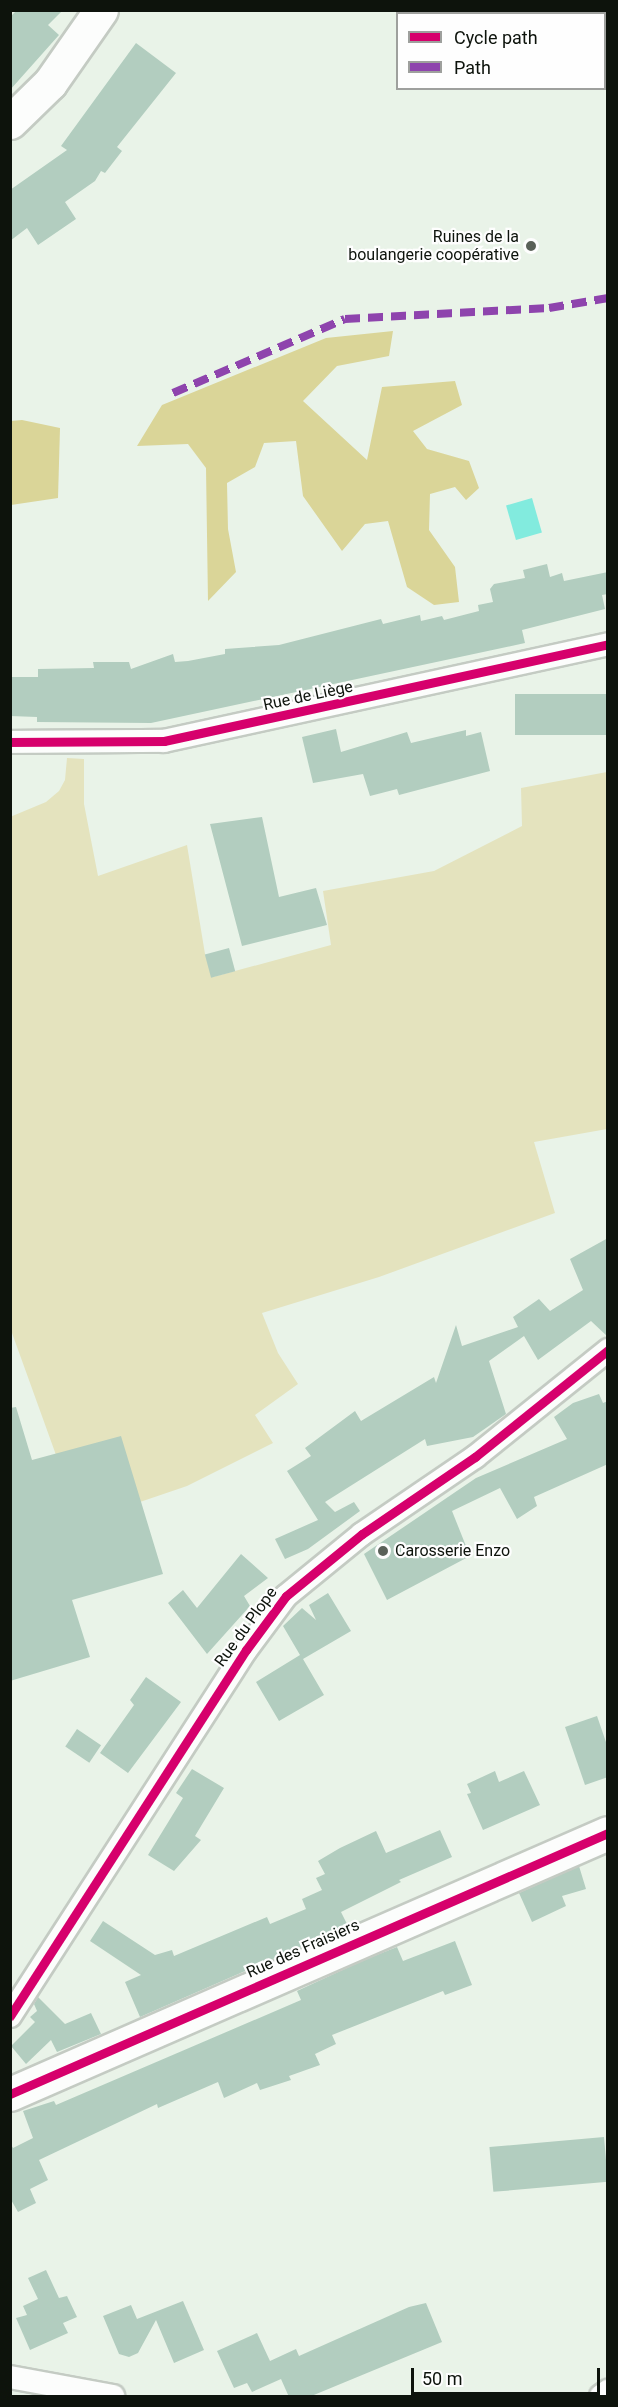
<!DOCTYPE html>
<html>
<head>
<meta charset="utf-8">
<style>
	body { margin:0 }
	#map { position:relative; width:618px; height:2407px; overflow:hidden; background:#e9f3e8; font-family:Roboto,sans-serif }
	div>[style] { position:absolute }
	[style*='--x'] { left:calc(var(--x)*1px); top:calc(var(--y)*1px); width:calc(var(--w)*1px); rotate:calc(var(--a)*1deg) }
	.green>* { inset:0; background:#e4e3be }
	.forest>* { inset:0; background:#dad598 }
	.water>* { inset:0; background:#82ebde; transform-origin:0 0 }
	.building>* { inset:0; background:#b2cdbf; transform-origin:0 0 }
	.roads { filter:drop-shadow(2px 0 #c4cbc3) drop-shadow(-2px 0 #c4cbc3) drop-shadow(0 2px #c4cbc3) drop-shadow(0 -2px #c4cbc3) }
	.street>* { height:22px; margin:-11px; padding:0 11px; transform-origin:11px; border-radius:11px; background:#fcfdfc }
	.secondary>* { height:33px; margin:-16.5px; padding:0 16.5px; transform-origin:16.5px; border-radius:16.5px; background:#fcfdfc }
	.quiet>* { height:8px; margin-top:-4px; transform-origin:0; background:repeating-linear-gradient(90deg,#8e44ad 0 15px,transparent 0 23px) }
	.cycleway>* { height:9px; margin:-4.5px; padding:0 4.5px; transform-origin:4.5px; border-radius:4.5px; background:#d6006c }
	.dots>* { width:16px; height:16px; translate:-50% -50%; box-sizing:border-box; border:3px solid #fefefe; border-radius:50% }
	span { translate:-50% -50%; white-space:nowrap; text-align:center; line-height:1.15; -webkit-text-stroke:4.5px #fefefe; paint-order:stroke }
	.poi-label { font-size:16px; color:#0d130c }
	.right { translate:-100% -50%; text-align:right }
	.left { translate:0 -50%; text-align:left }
	.street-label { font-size:16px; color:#0d130c }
	.frame { position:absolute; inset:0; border:12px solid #0d130c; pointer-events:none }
	.legend { position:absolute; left:396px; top:12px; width:210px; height:78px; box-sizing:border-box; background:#fefefe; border:2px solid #9ea09d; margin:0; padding:8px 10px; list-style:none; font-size:18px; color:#0d130c }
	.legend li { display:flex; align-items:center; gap:12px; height:30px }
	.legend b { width:30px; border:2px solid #9ea09d }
	.scale { position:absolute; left:411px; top:2368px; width:189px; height:27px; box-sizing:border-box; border:3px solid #0d130c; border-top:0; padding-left:8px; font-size:18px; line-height:21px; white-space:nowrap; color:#0d130c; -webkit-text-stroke:4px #fefefe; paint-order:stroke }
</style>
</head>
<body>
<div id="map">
	<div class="green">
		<i style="clip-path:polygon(67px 758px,84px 759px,84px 804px,98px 876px,187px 845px,205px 954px,213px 977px,331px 945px,323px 891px,434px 871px,522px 826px,521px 788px,607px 772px,607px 1129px,534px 1142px,555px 1213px,379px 1277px,262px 1313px,278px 1353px,298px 1384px,255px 1415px,273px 1443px,187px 1486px,140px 1502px,56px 1455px,12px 1333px,10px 1316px,10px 817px,46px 802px,59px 791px,65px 780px)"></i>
	</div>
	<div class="forest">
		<i style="clip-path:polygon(393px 331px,389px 356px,337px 366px,303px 401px,367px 460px,382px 387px,455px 381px,462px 405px,413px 431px,427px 449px,469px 461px,479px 488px,466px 500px,455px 487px,430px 494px,429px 530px,455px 567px,459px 602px,434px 605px,407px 587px,388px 521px,365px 524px,342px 551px,303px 496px,296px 441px,264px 443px,255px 467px,227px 483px,228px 529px,236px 572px,208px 601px,206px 468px,188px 444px,137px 446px,162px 405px,326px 338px)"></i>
		<i style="clip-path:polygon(22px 420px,60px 428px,58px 498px,11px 505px,11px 421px)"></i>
	</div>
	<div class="water">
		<i style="left:532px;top:498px;width:36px;height:27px;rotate:74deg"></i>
	</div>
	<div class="building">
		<i style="clip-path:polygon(17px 10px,63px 10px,48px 25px,59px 35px,10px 90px,10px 17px)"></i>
		<i style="clip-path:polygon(136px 43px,176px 73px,117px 147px,122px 151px,105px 173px,101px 171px,95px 181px,65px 202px,76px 219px,38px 245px,27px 228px,10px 241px,10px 190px,67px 150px,61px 146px)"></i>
		<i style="clip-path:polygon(547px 564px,550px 577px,562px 573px,564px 581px,608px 572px,608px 594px,602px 595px,605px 609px,522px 630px,525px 643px,151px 723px,37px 722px,37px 717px,10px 716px,10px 677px,38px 677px,38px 669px,94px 668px,93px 662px,129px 662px,131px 669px,173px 654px,175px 662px,188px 661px,225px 654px,225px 649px,279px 645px,381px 619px,383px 624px,420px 615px,421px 621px,442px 616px,444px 620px,479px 611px,478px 605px,493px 602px,490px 589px,494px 584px,525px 578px,523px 570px)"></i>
		<i style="left:608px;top:694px;width:41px;height:93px;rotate:90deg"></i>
		<i style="clip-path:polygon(336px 729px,341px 752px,407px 732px,411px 743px,466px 730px,466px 736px,481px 732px,490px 771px,399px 795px,397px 789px,370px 796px,363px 774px,313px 783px,302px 737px)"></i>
		<i style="clip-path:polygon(262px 817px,279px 897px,316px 888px,327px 925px,242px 946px,210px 824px)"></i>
		<i style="left:229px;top:948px;width:24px;height:25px;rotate:75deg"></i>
		<i style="clip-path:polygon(608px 1238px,608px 1337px,591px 1321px,538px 1360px,524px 1336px,489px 1361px,506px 1414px,473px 1437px,427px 1446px,425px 1439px,325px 1502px,335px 1512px,354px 1502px,360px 1511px,308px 1549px,285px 1559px,275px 1539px,318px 1520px,287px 1471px,311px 1456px,305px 1448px,355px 1411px,361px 1421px,434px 1377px,436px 1383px,456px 1325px,462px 1346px,518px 1327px,513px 1317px,539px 1299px,550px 1311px,583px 1290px,570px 1259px)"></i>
		<i style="clip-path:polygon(599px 1394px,603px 1403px,608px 1401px,608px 1464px,534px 1497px,537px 1506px,517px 1519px,500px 1488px,452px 1511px,470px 1556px,387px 1600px,364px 1554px,476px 1478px,567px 1439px,554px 1417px,573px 1403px)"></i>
		<i style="clip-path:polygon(16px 1407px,32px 1460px,121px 1436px,163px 1574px,72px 1600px,90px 1657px,10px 1681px,10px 1408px)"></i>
		<i style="clip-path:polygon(241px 1554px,268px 1578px,244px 1596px,250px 1606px,207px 1654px,168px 1603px,183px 1590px,197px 1608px)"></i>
		<i style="clip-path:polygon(328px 1593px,351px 1631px,303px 1659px,324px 1695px,279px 1721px,256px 1682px,300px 1655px,283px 1626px,302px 1608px,316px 1620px,309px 1605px)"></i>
		<i style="clip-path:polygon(146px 1677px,181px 1702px,128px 1773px,100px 1753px,134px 1705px,130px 1700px)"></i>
		<i style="clip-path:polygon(597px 1716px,608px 1748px,608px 1777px,585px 1785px,565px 1727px)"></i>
		<i style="left:77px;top:1729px;width:29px;height:21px;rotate:34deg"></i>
		<i style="clip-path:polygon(192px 1769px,224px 1788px,195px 1836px,201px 1840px,174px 1871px,148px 1855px,183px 1798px,176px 1793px)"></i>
		<i style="clip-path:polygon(495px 1771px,499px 1782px,524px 1771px,540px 1805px,483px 1830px,467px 1794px,471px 1793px,467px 1784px)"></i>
		<i style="clip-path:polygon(440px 1830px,452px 1857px,399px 1880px,401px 1882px,341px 1912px,348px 1926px,140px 2017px,125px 1982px,141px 1975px,90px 1941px,103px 1921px,155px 1955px,172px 1950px,174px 1956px,267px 1917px,270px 1924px,306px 1909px,302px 1899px,322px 1890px,316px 1878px,325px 1874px,318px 1861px,340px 1848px,376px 1831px,386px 1853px)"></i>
		<i style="clip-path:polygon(579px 1866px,586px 1889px,562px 1896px,566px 1906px,532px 1922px,519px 1893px)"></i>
		<i style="clip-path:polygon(455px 1941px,472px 1985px,445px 1995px,443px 1991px,332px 2035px,336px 2044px,315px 2054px,320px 2065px,289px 2076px,291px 2080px,260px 2090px,257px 2083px,224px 2098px,218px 2082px,158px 2108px,157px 2104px,39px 2160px,48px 2180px,30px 2189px,36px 2203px,18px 2212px,10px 2198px,10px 2143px,13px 2148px,33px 2138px,23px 2111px,54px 2101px,56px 2105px,301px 2000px,297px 1991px,364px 1960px,397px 1947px,403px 1961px)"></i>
		<i style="clip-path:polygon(38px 1997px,65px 2024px,91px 2013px,101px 2034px,57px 2052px,51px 2040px,26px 2064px,11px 2046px,35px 2022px,30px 2017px,37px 2011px,34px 2004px)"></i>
		<i style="left:604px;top:2137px;width:45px;height:115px;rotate:85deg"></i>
		<i style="clip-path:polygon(46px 2270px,59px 2298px,67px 2296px,77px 2317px,63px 2323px,68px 2333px,30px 2350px,16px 2318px,27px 2315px,23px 2306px,38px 2299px,28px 2278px)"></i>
		<i style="clip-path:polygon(183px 2301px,204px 2350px,174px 2363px,156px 2320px,138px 2353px,129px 2357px,119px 2354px,103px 2316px,131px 2305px,137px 2319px)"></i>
		<i style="clip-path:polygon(426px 2303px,442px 2342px,309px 2397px,289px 2397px,281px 2379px,252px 2392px,247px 2383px,234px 2388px,217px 2351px,257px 2333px,270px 2361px,296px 2349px,299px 2356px,409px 2307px)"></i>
	</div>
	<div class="roads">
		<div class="street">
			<i style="--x:10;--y:742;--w:154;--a:-0.4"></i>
			<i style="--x:164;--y:741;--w:454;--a:-12.3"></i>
			<i style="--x:10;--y:2016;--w:435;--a:-57.2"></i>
			<i style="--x:246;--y:1650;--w:67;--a:-53.5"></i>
			<i style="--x:286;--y:1596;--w:98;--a:-39.2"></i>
			<i style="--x:362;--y:1534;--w:137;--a:-34.3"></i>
			<i style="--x:475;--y:1457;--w:171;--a:-38.8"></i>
			<i style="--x:10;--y:2377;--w:105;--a:10.5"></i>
			<i style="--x:601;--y:2396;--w:9;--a:-36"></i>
		</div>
		<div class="secondary">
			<i style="--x:10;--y:122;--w:56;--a:-44.3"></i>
			<i style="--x:50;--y:83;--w:89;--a:-55.1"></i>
			<i style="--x:10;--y:2094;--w:652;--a:-23.58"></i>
		</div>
	</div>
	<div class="quiet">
		<i style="--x:173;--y:393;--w:187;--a:-23.3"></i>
		<i style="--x:345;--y:319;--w:204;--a:-3.1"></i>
		<i style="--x:549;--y:308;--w:60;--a:-9.6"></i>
	</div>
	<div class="cycleway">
		<i style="--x:10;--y:742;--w:154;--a:-0.4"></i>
		<i style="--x:164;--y:741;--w:454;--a:-12.3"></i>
		<i style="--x:10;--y:2016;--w:435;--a:-57.2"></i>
		<i style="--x:246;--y:1650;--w:67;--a:-53.5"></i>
		<i style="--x:286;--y:1596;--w:98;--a:-39.2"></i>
		<i style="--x:362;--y:1534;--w:137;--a:-34.3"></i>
		<i style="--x:475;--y:1457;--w:171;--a:-38.8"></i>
		<i style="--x:10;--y:2094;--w:652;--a:-23.58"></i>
	</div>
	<div class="dots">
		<i style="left:531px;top:246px;background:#5a6159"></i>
		<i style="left:383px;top:1551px;background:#5a6159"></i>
	</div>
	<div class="poi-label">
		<span class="right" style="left:519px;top:246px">Ruines de la<br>boulangerie coopérative</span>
		<span class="left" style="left:395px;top:1551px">Carosserie Enzo</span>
	</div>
	<div class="street-label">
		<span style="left:308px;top:696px;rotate:-12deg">Rue de Liège</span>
		<span style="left:246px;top:1627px;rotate:-54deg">Rue du Plope</span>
		<span style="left:303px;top:1949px;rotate:-24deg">Rue des Fraisiers</span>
	</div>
	<div class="frame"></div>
	<ul class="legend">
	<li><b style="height:8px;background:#d6006c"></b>Cycle path</li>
	<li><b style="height:8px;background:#8e44ad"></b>Path</li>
	</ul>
	<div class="scale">50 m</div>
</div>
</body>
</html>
